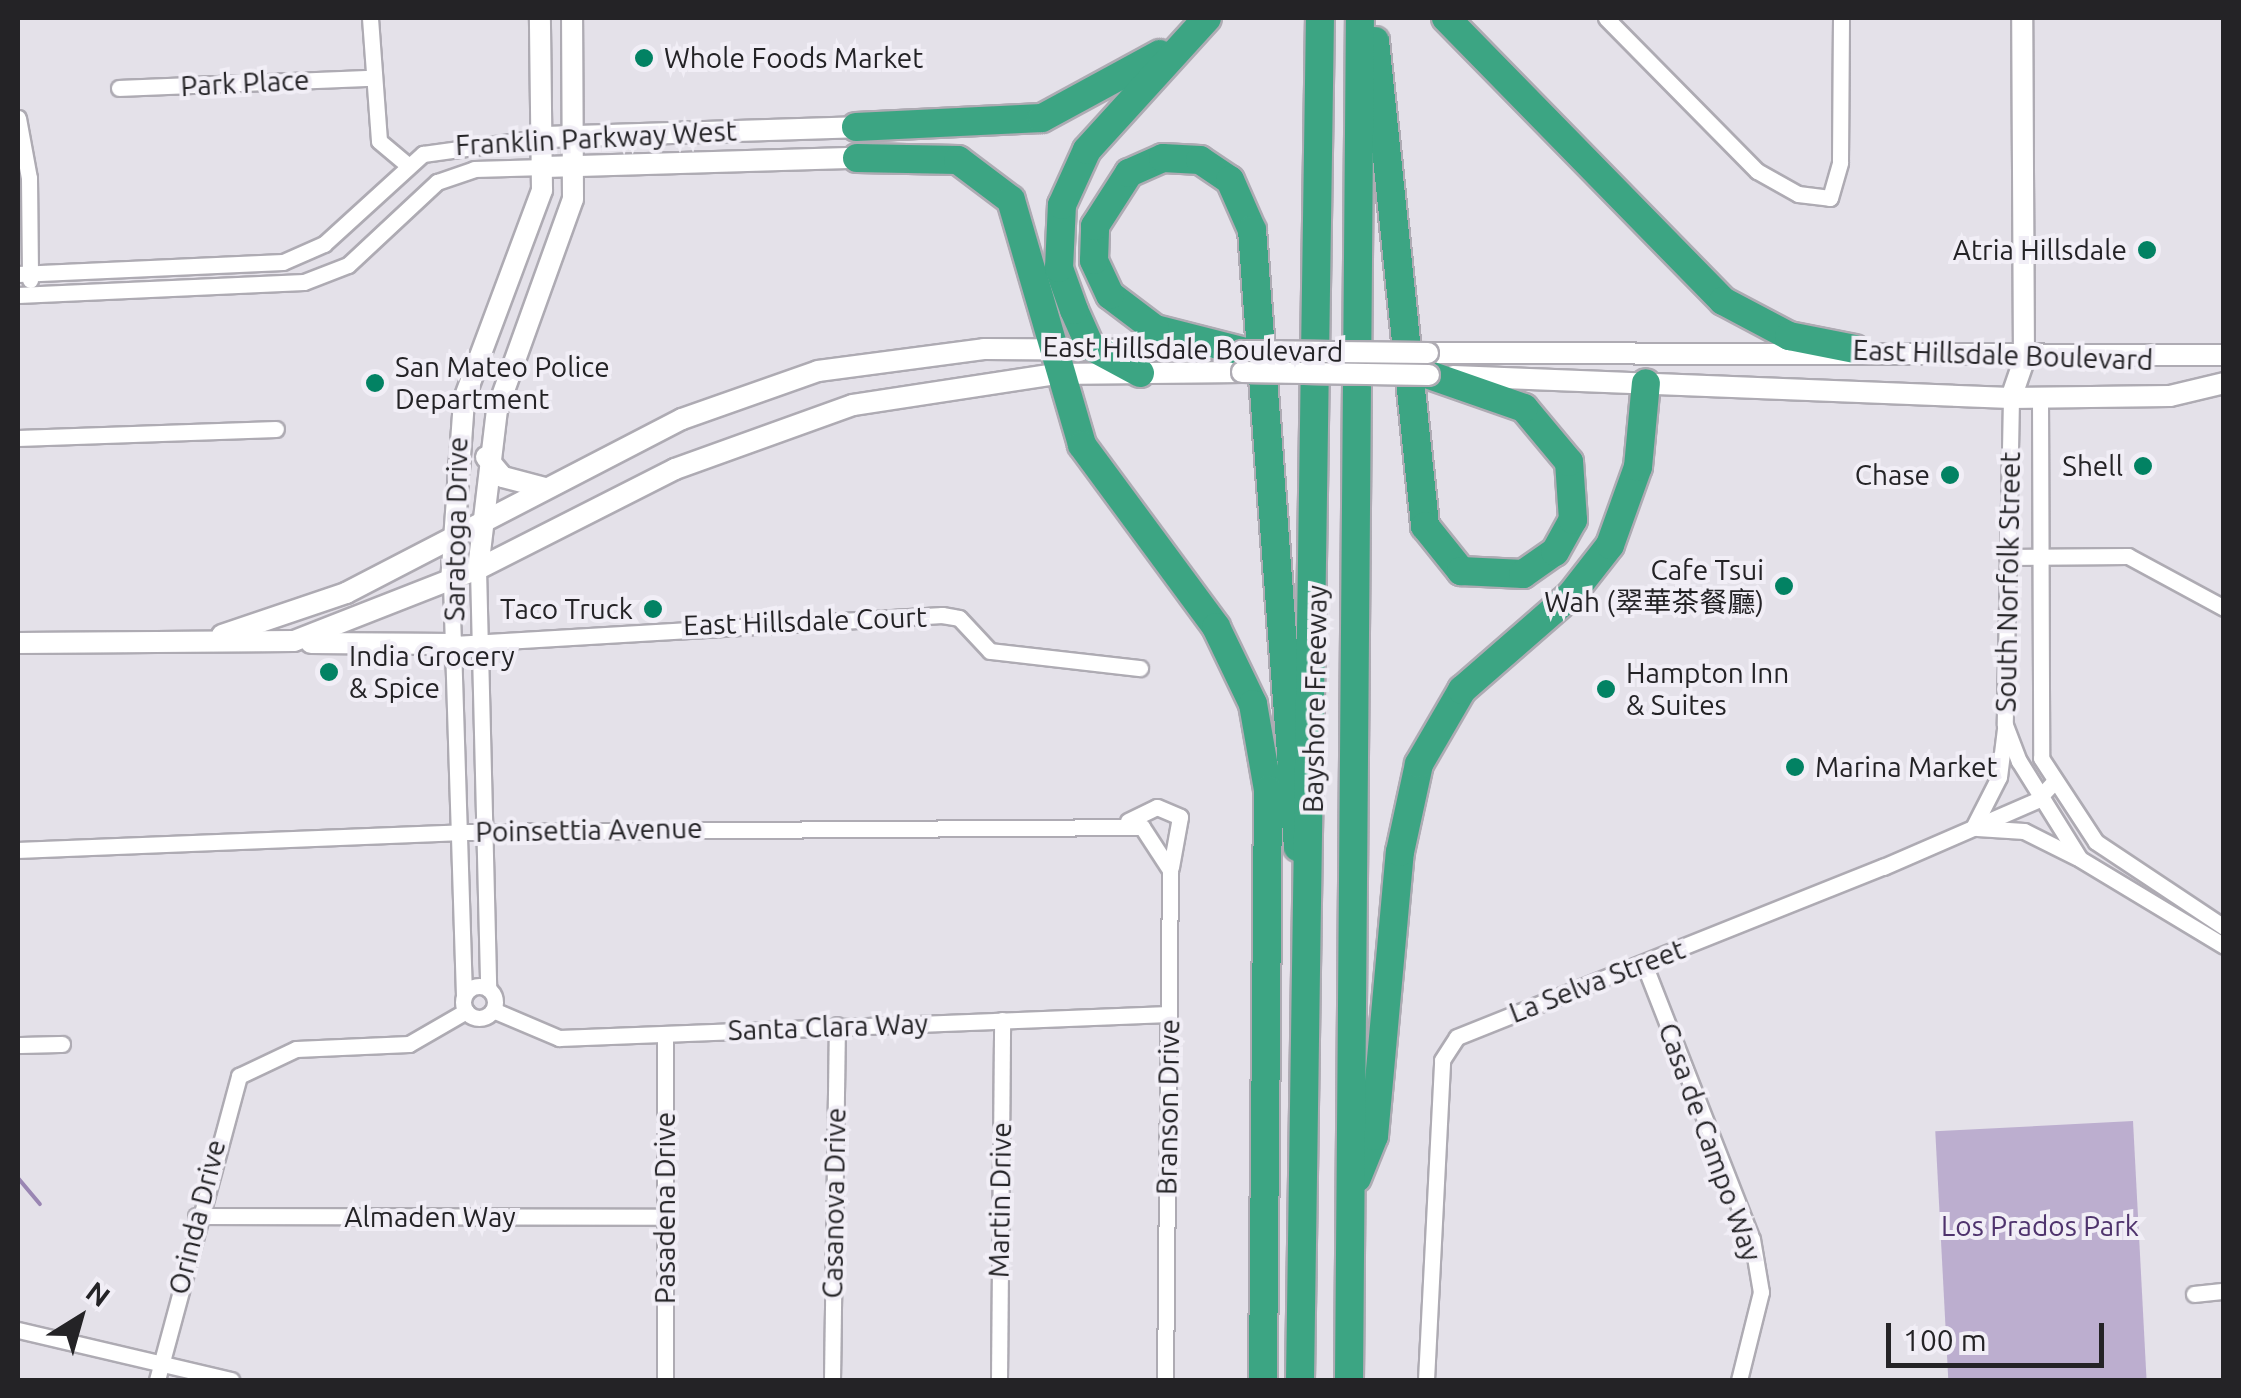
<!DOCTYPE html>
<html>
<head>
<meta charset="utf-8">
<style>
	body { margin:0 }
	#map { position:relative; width:2241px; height:1398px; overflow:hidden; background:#e4e1e9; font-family:Ubuntu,"Noto Sans SC",sans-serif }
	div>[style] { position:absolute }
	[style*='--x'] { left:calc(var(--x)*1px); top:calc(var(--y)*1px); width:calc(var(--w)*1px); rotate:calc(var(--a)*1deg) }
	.green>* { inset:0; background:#bcaecf; transform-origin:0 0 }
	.stream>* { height:4px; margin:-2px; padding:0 2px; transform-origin:2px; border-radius:2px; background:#9a86b3 }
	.roads { filter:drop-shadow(2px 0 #aeabb3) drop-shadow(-2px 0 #aeabb3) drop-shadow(0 2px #aeabb3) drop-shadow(0 -2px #aeabb3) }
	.minor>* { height:15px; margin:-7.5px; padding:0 7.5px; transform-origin:7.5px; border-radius:7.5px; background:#fff }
	.minor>.ring { margin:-7.5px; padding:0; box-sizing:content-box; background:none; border:15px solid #fff; border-radius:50% }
	.secondary>* { height:20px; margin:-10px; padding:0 10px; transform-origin:10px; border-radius:10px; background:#fff }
	.motorway>* { height:28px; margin:-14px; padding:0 14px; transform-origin:14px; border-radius:14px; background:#3ca583 }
	.bridges { filter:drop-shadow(2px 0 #aeabb3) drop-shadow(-2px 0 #aeabb3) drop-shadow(0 2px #aeabb3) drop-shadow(0 -2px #aeabb3) }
	.secondary-bridge>* { height:20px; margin:-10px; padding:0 10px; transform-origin:10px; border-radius:10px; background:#fff }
	.dots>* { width:28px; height:28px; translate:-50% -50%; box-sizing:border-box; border:5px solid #f1eef6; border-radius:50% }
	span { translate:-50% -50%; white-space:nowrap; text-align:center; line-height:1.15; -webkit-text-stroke:8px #f1eef6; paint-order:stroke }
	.poi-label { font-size:28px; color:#242326 }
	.left { translate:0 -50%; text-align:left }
	.right { translate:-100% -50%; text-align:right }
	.street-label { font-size:28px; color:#242326 }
	.park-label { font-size:28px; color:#4f336d }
	.frame { position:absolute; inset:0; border:20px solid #242326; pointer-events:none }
	.north { position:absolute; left:30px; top:1268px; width:100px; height:100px; -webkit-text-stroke:8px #f1eef6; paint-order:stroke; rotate:37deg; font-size:28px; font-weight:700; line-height:40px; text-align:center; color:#242326 }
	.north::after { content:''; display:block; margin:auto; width:35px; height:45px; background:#242326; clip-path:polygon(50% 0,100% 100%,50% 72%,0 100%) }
	.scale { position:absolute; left:1886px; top:1323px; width:218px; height:45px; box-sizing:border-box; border:5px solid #242326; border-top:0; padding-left:12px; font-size:30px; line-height:35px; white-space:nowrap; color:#242326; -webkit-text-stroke:8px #f1eef6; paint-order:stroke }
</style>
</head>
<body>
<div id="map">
	<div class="green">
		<i style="left:2133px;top:1121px;width:259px;height:198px;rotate:87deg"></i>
	</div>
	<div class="stream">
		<i style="--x:18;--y:1178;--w:34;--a:50"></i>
	</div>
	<div class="roads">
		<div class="minor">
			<i style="--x:370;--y:18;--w:123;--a:85.8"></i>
			<i style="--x:379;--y:141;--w:35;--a:40"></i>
			<i style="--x:1606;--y:18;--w:215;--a:45.4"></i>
			<i style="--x:1757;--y:171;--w:47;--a:29.3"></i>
			<i style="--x:1798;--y:194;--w:32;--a:7"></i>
			<i style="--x:1830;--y:198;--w:37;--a:-74"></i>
			<i style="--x:1840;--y:162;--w:144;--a:-89.6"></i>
			<i style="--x:119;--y:88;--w:252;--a:-2.3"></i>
			<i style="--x:18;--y:118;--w:61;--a:79.6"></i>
			<i style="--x:29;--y:178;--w:102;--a:89.4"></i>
			<i style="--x:18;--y:274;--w:265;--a:-2.6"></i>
			<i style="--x:283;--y:262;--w:45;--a:-23.7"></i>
			<i style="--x:324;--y:244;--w:134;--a:-42.3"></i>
			<i style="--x:423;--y:154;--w:123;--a:-7.9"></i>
			<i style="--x:18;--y:295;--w:286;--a:-2.6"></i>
			<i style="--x:304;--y:282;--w:47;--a:-21.1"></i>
			<i style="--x:348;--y:265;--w:122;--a:-43"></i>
			<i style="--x:437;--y:182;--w:39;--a:-19"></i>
			<i style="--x:474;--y:169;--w:71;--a:-1.6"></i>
			<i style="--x:2040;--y:397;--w:361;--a:89.8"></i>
			<i style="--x:2041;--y:758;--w:100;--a:56.8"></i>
			<i style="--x:2096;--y:842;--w:154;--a:33.6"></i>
			<i style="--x:2011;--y:398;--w:327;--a:91.1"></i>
			<i style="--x:2005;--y:725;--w:39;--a:69"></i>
			<i style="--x:2019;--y:761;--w:115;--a:58.1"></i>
			<i style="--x:2080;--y:859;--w:168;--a:31.1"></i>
			<i style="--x:18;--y:438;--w:258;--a:-2"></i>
			<i style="--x:2007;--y:557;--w:121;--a:-0.5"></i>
			<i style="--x:2128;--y:556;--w:109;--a:28.4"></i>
			<i style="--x:478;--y:569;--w:420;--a:88.6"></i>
			<i style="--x:451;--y:582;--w:414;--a:88.2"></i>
			<i style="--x:454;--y:644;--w:489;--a:-3.4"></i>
			<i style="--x:942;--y:615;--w:17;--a:10"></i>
			<i style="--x:959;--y:618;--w:45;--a:46.8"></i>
			<i style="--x:990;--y:651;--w:151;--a:6.5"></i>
			<i style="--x:1128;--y:821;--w:32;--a:-26"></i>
			<i style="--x:1157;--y:807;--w:25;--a:23"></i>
			<i style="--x:1180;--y:817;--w:51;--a:100.2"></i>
			<i style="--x:1973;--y:828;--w:57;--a:-63"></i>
			<i style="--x:1999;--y:777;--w:48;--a:-82.9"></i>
			<i style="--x:1977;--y:828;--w:47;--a:3.7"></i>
			<i style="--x:2024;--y:831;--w:60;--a:26.6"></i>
			<i style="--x:18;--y:850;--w:444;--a:-2.3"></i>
			<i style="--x:462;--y:832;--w:680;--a:-0.42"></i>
			<i style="--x:1142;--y:827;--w:51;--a:56.9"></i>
			<i style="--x:1170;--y:870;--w:510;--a:90.56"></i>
			<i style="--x:1644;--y:964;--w:295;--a:68.6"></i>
			<i style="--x:1752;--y:1239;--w:54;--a:80.4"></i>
			<i style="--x:1761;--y:1292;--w:91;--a:104"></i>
			<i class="ring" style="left:463px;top:986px;width:17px;height:17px"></i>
			<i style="--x:493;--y:1010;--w:72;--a:23"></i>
			<i style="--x:559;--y:1038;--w:610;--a:-2.25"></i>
			<i style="--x:18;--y:1045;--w:44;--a:-1.3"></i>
			<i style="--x:196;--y:1216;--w:469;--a:0.1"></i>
			<i style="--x:2194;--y:1294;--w:30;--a:-6"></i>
			<i style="--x:18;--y:1330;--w:219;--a:13.2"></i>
			<i style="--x:157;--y:1380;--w:315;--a:-74.9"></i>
			<i style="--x:239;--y:1076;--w:63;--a:-25.3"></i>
			<i style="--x:296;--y:1049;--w:113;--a:-2.5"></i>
			<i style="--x:409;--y:1044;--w:66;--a:-30.1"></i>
			<i style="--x:665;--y:1380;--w:345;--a:-90"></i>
			<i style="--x:832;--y:1380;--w:355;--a:-89.2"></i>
			<i style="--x:999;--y:1380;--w:360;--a:-89.5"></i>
			<i style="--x:1426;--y:1380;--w:320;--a:-87.1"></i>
			<i style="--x:1442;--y:1060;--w:27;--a:-57"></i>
			<i style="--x:1457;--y:1037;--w:459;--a:-21.8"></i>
			<i style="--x:1883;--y:867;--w:168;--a:-23.5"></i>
			<i style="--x:2037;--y:800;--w:23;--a:-47"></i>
		</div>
		<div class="secondary">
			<i style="--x:545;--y:137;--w:311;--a:-1.8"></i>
			<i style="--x:545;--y:167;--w:312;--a:-1.7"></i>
			<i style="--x:1428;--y:353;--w:796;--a:0.14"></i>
			<i style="--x:1453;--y:376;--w:558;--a:2.26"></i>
			<i style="--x:2011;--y:398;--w:159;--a:-0.7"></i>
			<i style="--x:2170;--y:396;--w:56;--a:-13.5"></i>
			<i style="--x:2011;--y:398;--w:39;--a:-71"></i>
			<i style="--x:2024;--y:361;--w:343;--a:-90.3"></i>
			<i style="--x:486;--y:457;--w:26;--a:50"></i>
			<i style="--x:503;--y:477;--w:43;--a:14.7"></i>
			<i style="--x:478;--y:569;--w:160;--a:-83.2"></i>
			<i style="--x:497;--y:410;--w:224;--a:-70.2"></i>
			<i style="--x:573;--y:199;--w:181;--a:-90.3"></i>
			<i style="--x:451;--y:582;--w:183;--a:-85.9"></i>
			<i style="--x:464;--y:399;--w:223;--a:-69.5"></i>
			<i style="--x:542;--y:190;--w:172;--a:-90.7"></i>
			<i style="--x:222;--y:635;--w:131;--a:-18.7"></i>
			<i style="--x:346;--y:593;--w:378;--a:-27.4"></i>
			<i style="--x:682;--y:419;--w:144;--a:-19.4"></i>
			<i style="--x:818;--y:371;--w:167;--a:-7.5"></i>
			<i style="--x:984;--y:349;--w:221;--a:0.3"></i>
			<i style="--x:18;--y:643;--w:276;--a:-0.4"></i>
			<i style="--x:294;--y:641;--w:198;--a:-21.4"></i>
			<i style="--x:478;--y:569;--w:221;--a:-26.9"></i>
			<i style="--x:675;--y:469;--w:189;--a:-19.8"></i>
			<i style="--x:853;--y:405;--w:205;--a:-8.7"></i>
			<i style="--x:1056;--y:374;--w:186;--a:-0.6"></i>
			<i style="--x:311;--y:643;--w:143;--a:0.4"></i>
		</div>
		<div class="motorway">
			<i style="--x:1446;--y:18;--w:396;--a:45.6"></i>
			<i style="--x:1723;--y:301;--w:75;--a:27.9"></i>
			<i style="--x:1789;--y:336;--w:67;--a:11.1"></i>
			<i style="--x:1375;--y:41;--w:488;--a:84.1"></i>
			<i style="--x:1425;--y:526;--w:58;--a:51.3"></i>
			<i style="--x:1461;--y:571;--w:62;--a:2.8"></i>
			<i style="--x:1523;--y:574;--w:39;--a:-35"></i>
			<i style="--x:1555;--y:552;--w:37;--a:-61"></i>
			<i style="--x:1573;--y:520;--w:58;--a:-93.9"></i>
			<i style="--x:1569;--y:462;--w:70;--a:-129.8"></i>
			<i style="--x:1524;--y:408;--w:101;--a:-160.8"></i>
			<i style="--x:856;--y:127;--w:186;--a:-2.8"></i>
			<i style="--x:1042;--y:118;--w:134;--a:-28.5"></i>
			<i style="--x:857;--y:158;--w:101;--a:1.1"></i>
			<i style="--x:958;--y:160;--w:66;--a:37"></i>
			<i style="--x:1011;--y:200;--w:255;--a:73.8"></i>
			<i style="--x:1082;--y:445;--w:226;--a:53.6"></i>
			<i style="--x:1216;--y:627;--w:85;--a:64.3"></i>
			<i style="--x:1253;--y:704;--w:87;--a:80.1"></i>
			<i style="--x:1268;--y:790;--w:590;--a:90.49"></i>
			<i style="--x:1242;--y:351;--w:90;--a:-165.8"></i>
			<i style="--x:1155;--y:329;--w:56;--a:-142.9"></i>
			<i style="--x:1110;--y:295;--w:38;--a:-115"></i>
			<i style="--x:1094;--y:260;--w:34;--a:-88"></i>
			<i style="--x:1095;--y:226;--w:63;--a:-57.3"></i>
			<i style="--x:1129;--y:173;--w:37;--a:-24"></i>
			<i style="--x:1163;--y:158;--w:37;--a:3"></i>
			<i style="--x:1200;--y:160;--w:36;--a:34"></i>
			<i style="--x:1230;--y:180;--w:55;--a:66.3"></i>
			<i style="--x:1252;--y:230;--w:619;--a:85.74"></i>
			<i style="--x:1140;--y:373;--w:57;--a:-151.6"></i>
			<i style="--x:1090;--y:346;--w:39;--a:-114"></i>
			<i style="--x:1074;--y:310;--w:45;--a:-109.7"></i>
			<i style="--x:1059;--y:268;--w:63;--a:-87.3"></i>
			<i style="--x:1062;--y:205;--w:60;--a:-65.6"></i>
			<i style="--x:1087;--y:150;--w:178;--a:-47.7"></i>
			<i style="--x:1357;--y:1178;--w:45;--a:-68"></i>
			<i style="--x:1374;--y:1136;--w:285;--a:-84.8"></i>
			<i style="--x:1400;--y:852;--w:90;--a:-77.8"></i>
			<i style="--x:1419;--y:764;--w:86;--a:-59.8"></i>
			<i style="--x:1462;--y:690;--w:145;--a:-41.1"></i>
			<i style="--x:1571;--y:595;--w:63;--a:-52"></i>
			<i style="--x:1610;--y:545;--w:83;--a:-70.3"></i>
			<i style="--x:1638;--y:467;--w:84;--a:-84.6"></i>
			<i style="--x:1300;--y:1380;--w:1362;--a:-89.16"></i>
			<i style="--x:1349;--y:1380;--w:1362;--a:-89.54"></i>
		</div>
	</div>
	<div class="bridges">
		<div class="secondary-bridge">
			<i style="--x:1242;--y:351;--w:186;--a:0.6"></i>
			<i style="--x:1242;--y:372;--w:187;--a:0.9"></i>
		</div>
	</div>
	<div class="dots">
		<i style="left:644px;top:58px;background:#028263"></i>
		<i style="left:2147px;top:250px;background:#028263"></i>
		<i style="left:375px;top:383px;background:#028263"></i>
		<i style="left:2143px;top:466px;background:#028263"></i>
		<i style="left:1950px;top:475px;background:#028263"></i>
		<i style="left:1784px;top:586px;background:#028263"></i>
		<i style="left:653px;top:609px;background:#028263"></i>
		<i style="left:329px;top:672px;background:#028263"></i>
		<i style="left:1606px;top:689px;background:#028263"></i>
		<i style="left:1795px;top:767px;background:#028263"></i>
	</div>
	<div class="poi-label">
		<span class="left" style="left:664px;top:58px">Whole Foods Market</span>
		<span class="right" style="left:2127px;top:250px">Atria Hillsdale</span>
		<span class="left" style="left:395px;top:383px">San Mateo Police<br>Department</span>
		<span class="right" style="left:2123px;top:466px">Shell</span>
		<span class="right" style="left:1930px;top:475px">Chase</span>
		<span class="right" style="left:1764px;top:586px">Cafe Tsui<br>Wah (翠華茶餐廳)</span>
		<span class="right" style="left:633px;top:609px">Taco Truck</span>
		<span class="left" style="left:349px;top:672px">India Grocery<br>&amp; Spice</span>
		<span class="left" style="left:1626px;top:689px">Hampton Inn<br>&amp; Suites</span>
		<span class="left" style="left:1815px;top:767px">Marina Market</span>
	</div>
	<div class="street-label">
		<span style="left:245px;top:83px;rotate:-3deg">Park Place</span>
		<span style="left:596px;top:138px;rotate:-3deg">Franklin Parkway West</span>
		<span style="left:1193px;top:349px;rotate:1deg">East Hillsdale Boulevard</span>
		<span style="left:2003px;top:355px;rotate:2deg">East Hillsdale Boulevard</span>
		<span style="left:456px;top:529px;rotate:-89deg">Saratoga Drive</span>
		<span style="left:2008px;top:582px;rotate:-89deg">South Norfolk Street</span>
		<span style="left:805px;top:621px;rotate:-2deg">East Hillsdale Court</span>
		<span style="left:1315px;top:699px;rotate:-89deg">Bayshore Freeway</span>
		<span style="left:589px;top:830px;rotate:-1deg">Poinsettia Avenue</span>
		<span style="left:1597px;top:981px;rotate:-21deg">La Selva Street</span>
		<span style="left:828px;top:1027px;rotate:-2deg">Santa Clara Way</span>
		<span style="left:1168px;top:1107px;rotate:-89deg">Branson Drive</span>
		<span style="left:1710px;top:1142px;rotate:70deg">Casa de Campo Way</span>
		<span style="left:1000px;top:1200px;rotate:-89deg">Martin Drive</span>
		<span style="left:834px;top:1203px;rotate:-89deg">Casanova Drive</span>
		<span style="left:665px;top:1208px;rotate:-90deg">Pasadena Drive</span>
		<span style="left:197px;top:1217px;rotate:-76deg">Orinda Drive</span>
		<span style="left:430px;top:1217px">Almaden Way</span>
	</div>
	<div class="park-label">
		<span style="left:2040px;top:1226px">Los Prados Park</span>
	</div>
	<div class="frame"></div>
	<div class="north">N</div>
	<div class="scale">100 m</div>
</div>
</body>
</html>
